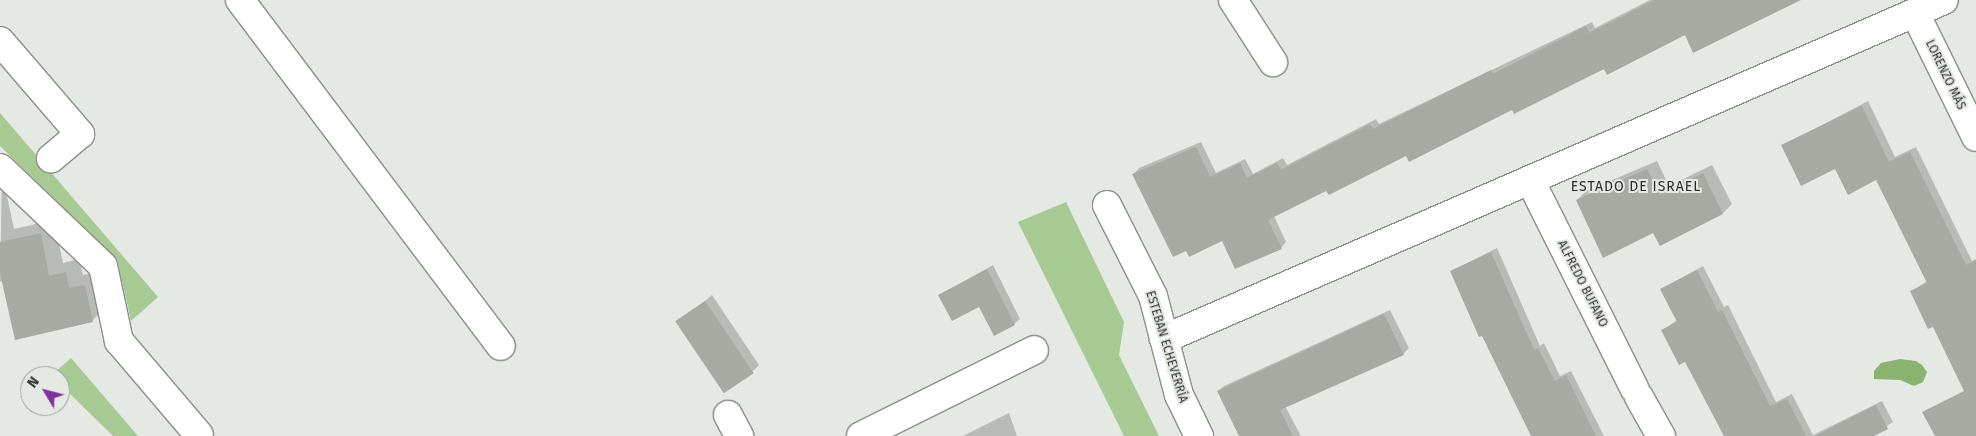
<!DOCTYPE html>
<html>
<head>
<meta charset="utf-8">
<style>
	body { margin:0 }
	#map { position:relative; width:1976px; height:436px; overflow:hidden; background:#e5e9e3; font-family:"Fira Sans",sans-serif }
	div>[style] { position:absolute }
	[style*='--x'] { left:calc(var(--x)*1px); top:calc(var(--y)*1px); width:calc(var(--w)*1px); rotate:calc(var(--a)*1deg) }
	.green>* { inset:0; background:#a7c992 }
	.water>* { inset:0; background:#8bb370 }
	.shadow>* { inset:0; background:#0003 }
	.building>* { inset:0; background:#a6aaa3; transform-origin:0 0 }
	.roads { filter:drop-shadow(1px 0 #8b8f89) drop-shadow(-1px 0 #8b8f89) drop-shadow(0 1px #8b8f89) drop-shadow(0 -1px #8b8f89) }
	.minor>* { height:28px; margin:-14px; padding:0 14px; transform-origin:14px; border-radius:14px; background:#fff }
	span { translate:-50% -50%; white-space:nowrap; text-align:center; line-height:1.15; -webkit-text-stroke:4px #e5e9e3; paint-order:stroke }
	.street-label { font-size:12px; color:#2e302d }
	.neighbourhood-label { font-size:14px; color:#2a2d28; letter-spacing:1px }
	.north { position:absolute; left:20px; top:366px; width:50px; height:50px; box-sizing:border-box; background:#e5e9e3; border:1px solid #9c9f9a; border-radius:50%; rotate:307deg; font-size:14px; font-weight:700; line-height:20px; text-align:center; color:#2e302d }
	.north::after { content:''; display:block; margin:auto; width:18px; height:22px; background:#7e30a1; clip-path:polygon(50% 0,100% 100%,50% 72%,0 100%) }
</style>
</head>
<body>
<div id="map">
	<div class="green">
		<i style="clip-path:polygon(0 113px,158px 297px,131px 321px,117px 259px,0 146px)"></i>
		<i style="clip-path:polygon(1066px 202px,1124px 322px,1119px 355px,1159px 436px,1124px 436px,1018px 222px)"></i>
		<i style="clip-path:polygon(71px 358px,138px 436px,113px 436px,60px 384px,60px 376px,54px 373px)"></i>
	</div>
	<div class="water">
		<i style="clip-path:polygon(1900px 359px,1916px 361px,1922px 365px,1927px 372px,1923px 382px,1914px 386px,1900px 380px,1874px 379px,1874px 371px,1881px 363px)"></i>
	</div>
	<div class="shadow">
		<i style="clip-path:polygon(1650px 0,1785px 0,1685px 34px,1327px 189px,1274px 216px,1286px 242px,1281px 248px,1222px 239px,1134px 174px,1139px 168px,1201px 142px,1216px 173px,1245px 159px,1253px 174px,1283px 158px,1287px 165px,1376px 119px,1379px 124px,1592px 22px,1595px 28px)"></i>
		<i style="clip-path:polygon(1868px 101px,1895px 157px,1916px 147px,1972px 261px,1976px 259px,1976px 383px,1911px 292px,1927px 281px,1877px 179px,1836px 167px,1782px 146px)"></i>
		<i style="clip-path:polygon(1657px 161px,1669px 186px,1712px 165px,1732px 204px,1723px 213px,1653px 231px,1577px 200px,1586px 191px)"></i>
		<i style="clip-path:polygon(2px 173px,14px 229px,54px 220px,63px 263px,79px 259px,83px 275px,98px 272px,106px 307px,92px 321px,0 281px)"></i>
		<i style="clip-path:polygon(1497px 248px,1540px 346px,1544px 343px,1560px 376px,1571px 371px,1604px 436px,1535px 436px,1452px 271px)"></i>
		<i style="clip-path:polygon(993px 265px,1020px 319px,1014px 324px,979px 305px,940px 295px)"></i>
		<i style="clip-path:polygon(1703px 266px,1724px 307px,1728px 305px,1776px 402px,1792px 394px,1813px 435px,1882px 401px,1893px 422px,1871px 436px,1724px 436px,1685px 360px,1663px 330px,1677px 320px,1661px 289px)"></i>
		<i style="clip-path:polygon(712px 295px,759px 365px,752px 372px,678px 323px)"></i>
		<i style="clip-path:polygon(1390px 310px,1409px 348px,1403px 354px,1285px 406px,1301px 436px,1240px 436px,1218px 391px,1224px 386px)"></i>
		<i style="clip-path:polygon(1009px 413px,1017px 436px,963px 436px)"></i>
	</div>
	<div class="building">
		<i style="clip-path:polygon(1654px 0,1801px 0,1693px 53px,1685px 35px,1607px 75px,1604px 69px,1514px 114px,1512px 110px,1409px 162px,1406px 156px,1329px 195px,1326px 191px,1268px 220px,1282px 249px,1235px 269px,1222px 241px,1189px 257px,1186px 251px,1173px 257px,1132px 174px,1196px 147px,1210px 177px,1240px 163px,1247px 178px,1277px 163px,1281px 170px,1370px 124px,1373px 129px,1491px 70px,1493px 74px,1586px 26px,1589px 33px)"></i>
		<i style="clip-path:polygon(1862px 106px,1889px 162px,1910px 152px,1966px 265px,1976px 260px,1976px 436px,1935px 436px,1922px 412px,1964px 391px,1933px 327px,1928px 329px,1910px 291px,1927px 283px,1876px 180px,1848px 195px,1835px 169px,1801px 186px,1781px 145px)"></i>
		<i style="clip-path:polygon(1647px 169px,1660px 195px,1703px 173px,1723px 214px,1660px 246px,1653px 233px,1603px 258px,1576px 200px)"></i>
		<i style="clip-path:polygon(41px 233px,49px 276px,66px 272px,69px 288px,85px 285px,93px 322px,15px 340px,0 273px,0 242px)"></i>
		<i style="clip-path:polygon(1491px 252px,1534px 350px,1538px 348px,1555px 381px,1566px 375px,1596px 436px,1531px 436px,1482px 336px,1479px 337px,1450px 271px)"></i>
		<i style="clip-path:polygon(987px 269px,1015px 325px,994px 336px,979px 307px,952px 321px,938px 295px)"></i>
		<i style="clip-path:polygon(1697px 270px,1718px 312px,1722px 310px,1770px 406px,1787px 399px,1806px 436px,1724px 436px,1685px 362px,1679px 365px,1661px 330px,1677px 322px,1660px 289px)"></i>
		<i style="left:705px;top:301px;width:87px;height:36px;rotate:56deg"></i>
		<i style="clip-path:polygon(1384px 314px,1404px 355px,1280px 410px,1293px 436px,1239px 436px,1217px 391px)"></i>
		<i style="clip-path:polygon(1876px 405px,1888px 429px,1874px 436px,1815px 436px)"></i>
	</div>
	<div class="roads">
		<div class="minor">
			<i style="--x:240;--y:0;--w:433;--a:53"></i>
			<i style="--x:1233;--y:0;--w:74;--a:57.2"></i>
			<i style="--x:1915;--y:13;--w:138;--a:63.8"></i>
			<i style="--x:0;--y:41;--w:123;--a:49.3"></i>
			<i style="--x:80;--y:134;--w:38;--a:140"></i>
			<i style="--x:0;--y:168;--w:142;--a:43.6"></i>
			<i style="--x:103;--y:266;--w:77;--a:78"></i>
			<i style="--x:119;--y:341;--w:123;--a:49.6"></i>
			<i style="--x:1530;--y:180;--w:233;--a:63.4"></i>
			<i style="--x:1107;--y:205;--w:102;--a:63.2"></i>
			<i style="--x:1153;--y:296;--w:102;--a:75.3"></i>
			<i style="--x:1179;--y:395;--w:46;--a:64"></i>
			<i style="--x:1164;--y:339;--w:850;--a:-23.49"></i>
			<i style="--x:1639;--y:397;--w:45;--a:60.6"></i>
			<i style="--x:728;--y:415;--w:24;--a:62"></i>
			<i style="--x:861;--y:436;--w:193;--a:-26.4"></i>
		</div>
	</div>
	<div class="street-label">
		<span style="left:1945px;top:75px;rotate:64deg">LORENZO MÁS</span>
		<span style="left:1582px;top:284px;rotate:63deg">ALFREDO BUFANO</span>
		<span style="left:1166px;top:347px;rotate:73deg">ESTEBAN ECHEVERRÍA</span>
	</div>
	<div class="neighbourhood-label">
		<span style="left:1636px;top:187px">ESTADO DE ISRAEL</span>
	</div>
	<div class="north">N</div>
</div>
</body>
</html>
